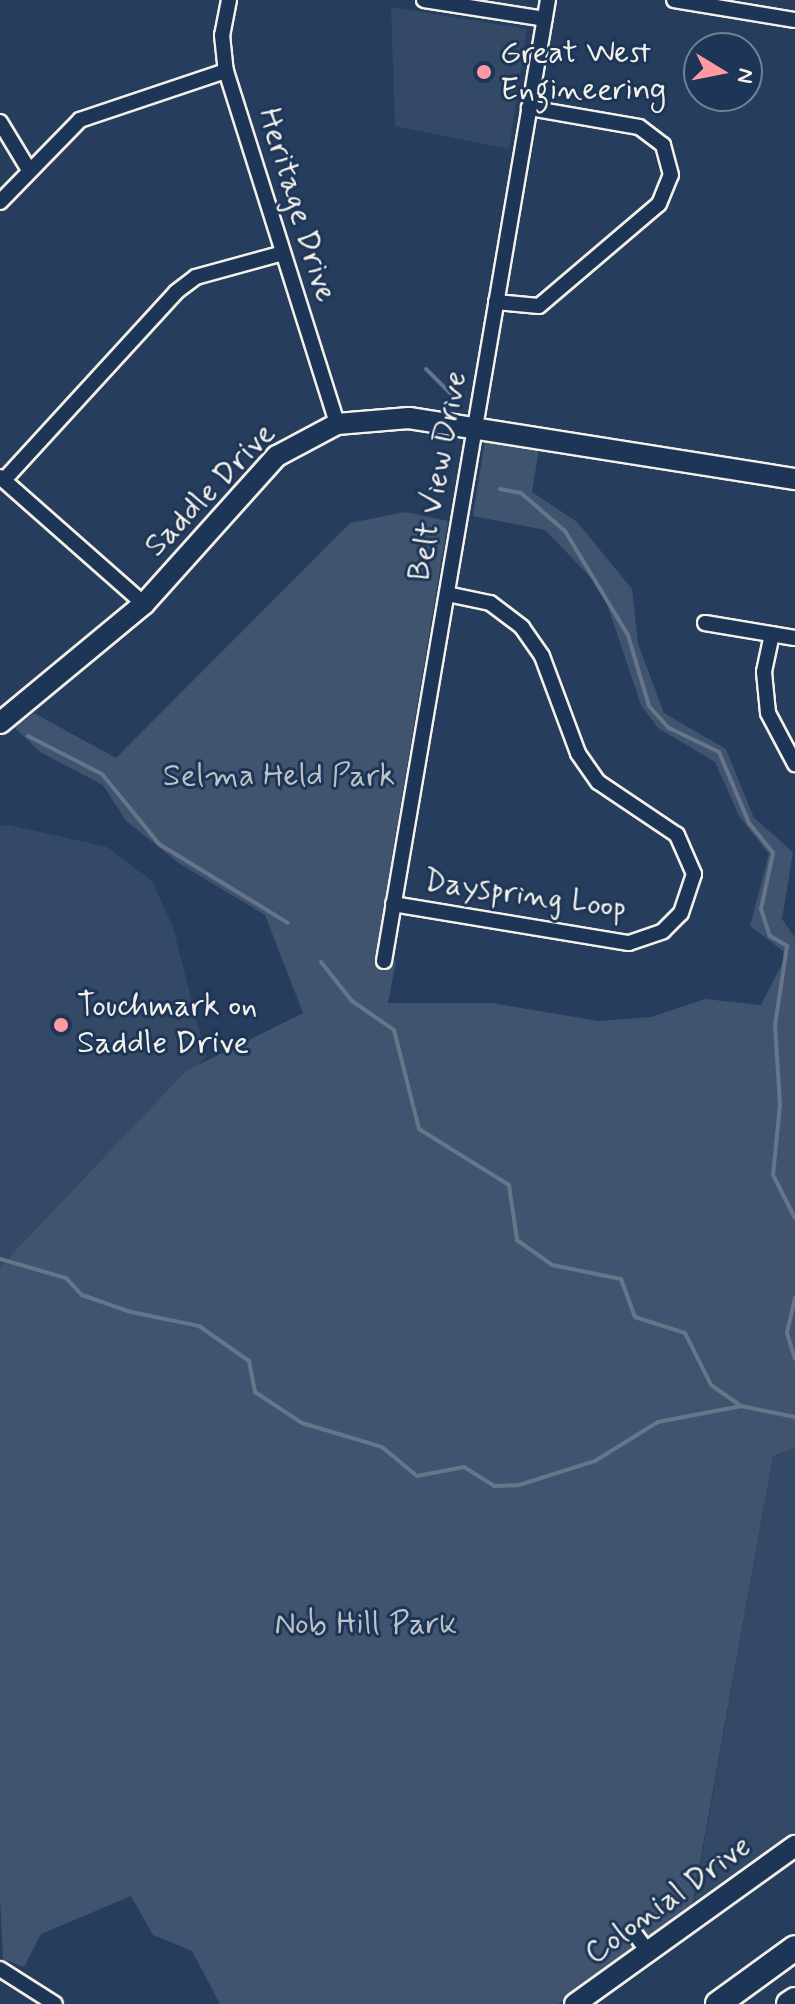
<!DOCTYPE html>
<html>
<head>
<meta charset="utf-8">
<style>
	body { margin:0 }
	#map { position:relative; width:795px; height:2004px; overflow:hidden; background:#263d5d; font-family:Mynerve,sans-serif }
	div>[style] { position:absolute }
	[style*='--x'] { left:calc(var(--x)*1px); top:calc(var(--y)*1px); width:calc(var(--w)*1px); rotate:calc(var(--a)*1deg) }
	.built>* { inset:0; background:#334966 }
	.green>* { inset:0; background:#40546f }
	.stream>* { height:4px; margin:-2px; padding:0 2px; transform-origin:2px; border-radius:2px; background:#677588 }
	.roads { filter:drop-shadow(2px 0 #f4f1e8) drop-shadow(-2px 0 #f4f1e8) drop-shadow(0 2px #f4f1e8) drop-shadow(0 -2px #f4f1e8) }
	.street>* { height:14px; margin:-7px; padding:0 7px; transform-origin:7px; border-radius:7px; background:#1d3557 }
	.secondary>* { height:20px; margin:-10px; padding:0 10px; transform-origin:10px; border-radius:10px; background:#1d3557 }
	.highway>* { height:24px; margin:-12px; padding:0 12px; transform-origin:12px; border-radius:12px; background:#1d3557 }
	.dots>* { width:22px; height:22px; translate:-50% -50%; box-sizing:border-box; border:4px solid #1d3557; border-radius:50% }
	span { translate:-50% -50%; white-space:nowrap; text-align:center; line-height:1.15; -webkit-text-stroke:6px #1d3557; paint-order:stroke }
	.poi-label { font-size:32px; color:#f4f1e8 }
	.left { translate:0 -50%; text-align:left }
	.street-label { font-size:32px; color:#f4f1e8 }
	.park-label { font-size:32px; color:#bec2c4 }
	.north { position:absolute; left:683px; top:32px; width:80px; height:80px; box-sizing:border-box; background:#1d3557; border:2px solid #738091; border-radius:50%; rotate:100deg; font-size:22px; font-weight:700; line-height:32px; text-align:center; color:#f4f1e8 }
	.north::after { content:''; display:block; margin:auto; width:28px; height:36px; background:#ff9aa2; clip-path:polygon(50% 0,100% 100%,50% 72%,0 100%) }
</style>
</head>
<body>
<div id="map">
	<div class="built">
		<i style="clip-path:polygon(391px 7px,527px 29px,509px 149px,395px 126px)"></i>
		<i style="clip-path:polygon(9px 825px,107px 847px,152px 881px,173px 927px,206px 1057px,0 1267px,0 826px)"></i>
		<i style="clip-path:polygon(795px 1448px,795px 1831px,693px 1907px,773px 1456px)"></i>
	</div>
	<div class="green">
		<i style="clip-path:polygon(485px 440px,539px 449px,532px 492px,577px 522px,632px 589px,638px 644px,664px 713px,726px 749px,754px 818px,793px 852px,782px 919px,795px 938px,795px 1448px,773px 1456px,692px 1907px,558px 2004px,220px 2004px,192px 1951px,153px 1935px,131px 1896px,41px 1934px,24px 1967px,3px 1959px,0 1897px,0 1267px,186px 1071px,303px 1013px,265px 915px,180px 864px,126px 821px,103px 785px,40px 752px,14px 727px,34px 713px,116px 758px,350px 523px,405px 512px,448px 521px,375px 958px,396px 961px,388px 1003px,492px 1003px,599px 1021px,651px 1017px,705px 999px,761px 1005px,784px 960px,783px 951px,750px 926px,769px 854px,739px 816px,715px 762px,658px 728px,641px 705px,602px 589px,545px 530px,473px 516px)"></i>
	</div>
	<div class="stream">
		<i style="--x:426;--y:369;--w:37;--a:45"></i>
		<i style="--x:500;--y:489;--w:21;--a:11"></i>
		<i style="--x:521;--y:493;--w:58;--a:40.8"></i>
		<i style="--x:565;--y:531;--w:122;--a:58.8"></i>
		<i style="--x:628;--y:635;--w:74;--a:73.5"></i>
		<i style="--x:649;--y:706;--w:30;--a:48"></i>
		<i style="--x:669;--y:728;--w:55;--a:25.6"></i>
		<i style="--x:719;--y:752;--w:77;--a:67.1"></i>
		<i style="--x:749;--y:823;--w:38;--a:51"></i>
		<i style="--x:773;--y:853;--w:57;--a:102.1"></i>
		<i style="--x:761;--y:909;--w:28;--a:72"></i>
		<i style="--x:770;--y:936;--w:20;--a:30"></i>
		<i style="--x:787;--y:946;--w:80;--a:98.6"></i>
		<i style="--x:775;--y:1025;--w:80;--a:86.4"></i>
		<i style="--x:780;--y:1105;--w:70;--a:95.7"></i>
		<i style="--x:773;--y:1175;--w:48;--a:62.9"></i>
		<i style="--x:28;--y:736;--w:83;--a:27.2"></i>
		<i style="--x:102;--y:774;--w:90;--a:50.8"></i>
		<i style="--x:159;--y:844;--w:151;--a:31.5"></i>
		<i style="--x:321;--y:962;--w:50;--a:51.5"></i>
		<i style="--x:352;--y:1001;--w:51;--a:34.6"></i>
		<i style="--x:394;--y:1030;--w:102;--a:75.8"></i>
		<i style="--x:419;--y:1129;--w:106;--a:31.9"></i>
		<i style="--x:509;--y:1185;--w:56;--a:81.7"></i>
		<i style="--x:517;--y:1240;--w:43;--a:35.5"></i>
		<i style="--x:552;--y:1265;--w:70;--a:11.5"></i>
		<i style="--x:621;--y:1279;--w:40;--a:69.8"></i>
		<i style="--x:635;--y:1317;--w:52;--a:17.7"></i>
		<i style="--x:685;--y:1333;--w:58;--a:63.4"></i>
		<i style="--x:711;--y:1385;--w:37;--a:35"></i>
		<i style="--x:0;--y:1259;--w:69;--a:16.1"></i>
		<i style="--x:66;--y:1278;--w:23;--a:47"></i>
		<i style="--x:82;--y:1295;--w:52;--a:19.1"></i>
		<i style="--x:131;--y:1312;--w:69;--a:11.6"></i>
		<i style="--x:199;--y:1326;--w:61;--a:35"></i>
		<i style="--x:249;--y:1361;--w:32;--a:79"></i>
		<i style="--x:255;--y:1392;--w:56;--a:33.4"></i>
		<i style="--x:302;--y:1423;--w:84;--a:16.7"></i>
		<i style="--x:382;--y:1447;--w:45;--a:39.6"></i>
		<i style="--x:417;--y:1476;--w:48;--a:-10.8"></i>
		<i style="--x:464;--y:1467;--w:36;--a:32"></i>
		<i style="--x:494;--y:1486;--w:25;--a:-2"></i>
		<i style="--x:519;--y:1485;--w:80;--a:-17.5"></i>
		<i style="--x:595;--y:1461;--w:74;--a:-31.8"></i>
		<i style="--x:658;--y:1422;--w:85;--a:-10.9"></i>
		<i style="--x:741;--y:1406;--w:55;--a:11.5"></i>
		<i style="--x:795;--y:1298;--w:36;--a:103"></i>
		<i style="--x:787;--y:1333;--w:27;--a:73"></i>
	</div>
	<div class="roads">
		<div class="street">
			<i style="--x:229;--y:0;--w:36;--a:101"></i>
			<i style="--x:222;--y:35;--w:36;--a:84"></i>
			<i style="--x:226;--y:71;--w:370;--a:72.5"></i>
			<i style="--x:424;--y:0;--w:122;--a:8.9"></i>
			<i style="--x:674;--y:0;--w:123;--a:9.4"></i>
			<i style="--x:0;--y:122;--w:56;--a:58.9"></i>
			<i style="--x:0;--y:202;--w:115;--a:-45.7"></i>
			<i style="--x:80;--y:120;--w:154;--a:-18.6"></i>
			<i style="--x:496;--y:302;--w:43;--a:5.3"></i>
			<i style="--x:539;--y:306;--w:157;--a:-40.4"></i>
			<i style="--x:659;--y:204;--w:31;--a:-68"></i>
			<i style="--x:671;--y:175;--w:31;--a:-105"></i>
			<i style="--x:663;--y:145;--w:30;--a:-143"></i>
			<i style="--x:639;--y:127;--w:112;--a:-170.2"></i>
			<i style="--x:0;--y:477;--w:192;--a:41.4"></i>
			<i style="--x:4;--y:480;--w:255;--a:-47.5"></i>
			<i style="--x:176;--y:292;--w:25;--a:-37"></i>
			<i style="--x:196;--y:277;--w:90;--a:-15.4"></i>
			<i style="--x:705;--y:623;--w:91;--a:9.5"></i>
			<i style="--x:772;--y:634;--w:39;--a:102"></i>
			<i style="--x:764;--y:672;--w:41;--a:84.4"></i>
			<i style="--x:768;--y:713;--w:58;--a:62.1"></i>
			<i style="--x:393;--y:904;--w:239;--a:9.4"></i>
			<i style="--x:629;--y:943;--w:36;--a:-19"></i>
			<i style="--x:663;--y:931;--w:25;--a:-45"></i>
			<i style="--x:681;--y:913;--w:41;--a:-71.6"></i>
			<i style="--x:694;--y:874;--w:43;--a:-113.6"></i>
			<i style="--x:677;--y:835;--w:95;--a:-146.1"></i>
			<i style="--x:598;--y:782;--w:35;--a:-125"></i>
			<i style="--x:578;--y:753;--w:103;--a:-110.4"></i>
			<i style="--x:542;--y:656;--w:35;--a:-125"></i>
			<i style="--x:522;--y:627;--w:40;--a:-143"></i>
			<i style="--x:490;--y:603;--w:44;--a:-168.2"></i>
			<i style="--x:384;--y:961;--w:975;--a:-80.32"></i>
			<i style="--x:635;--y:1934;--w:22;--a:54"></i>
			<i style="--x:0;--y:1969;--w:65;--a:32.5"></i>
		</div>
		<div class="secondary">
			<i style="--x:0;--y:723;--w:187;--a:-39.6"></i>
			<i style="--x:144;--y:604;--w:199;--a:-48.1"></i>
			<i style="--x:277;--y:456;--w:68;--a:-28.1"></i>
			<i style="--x:337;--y:424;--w:72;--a:-4.8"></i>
			<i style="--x:409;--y:418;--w:391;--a:9"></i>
			<i style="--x:575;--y:2004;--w:271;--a:-35.7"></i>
		</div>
		<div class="highway">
			<i style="--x:718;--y:2004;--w:95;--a:-36"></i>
			<i style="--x:789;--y:2004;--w:7;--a:-34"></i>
		</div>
	</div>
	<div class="dots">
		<i style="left:484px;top:72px;background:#ff9aa2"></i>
		<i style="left:61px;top:1025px;background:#ff9aa2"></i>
	</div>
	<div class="poi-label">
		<span class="left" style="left:500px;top:72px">Great West<br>Engineering</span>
		<span class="left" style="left:77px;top:1025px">Touchmark on<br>Saddle Drive</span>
	</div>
	<div class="street-label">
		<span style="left:297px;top:205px;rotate:73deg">Heritage Drive</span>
		<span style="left:438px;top:476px;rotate:-80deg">Belt View Drive</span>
		<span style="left:210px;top:490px;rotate:-46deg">Saddle Drive</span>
		<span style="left:525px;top:895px;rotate:8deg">Dayspring Loop</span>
		<span style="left:668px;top:1900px;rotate:-36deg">Colonial Drive</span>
	</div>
	<div class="park-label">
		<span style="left:279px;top:776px">Selma Held Park</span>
		<span style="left:366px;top:1624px">Nob Hill Park</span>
	</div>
	<div class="north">N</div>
</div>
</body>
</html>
